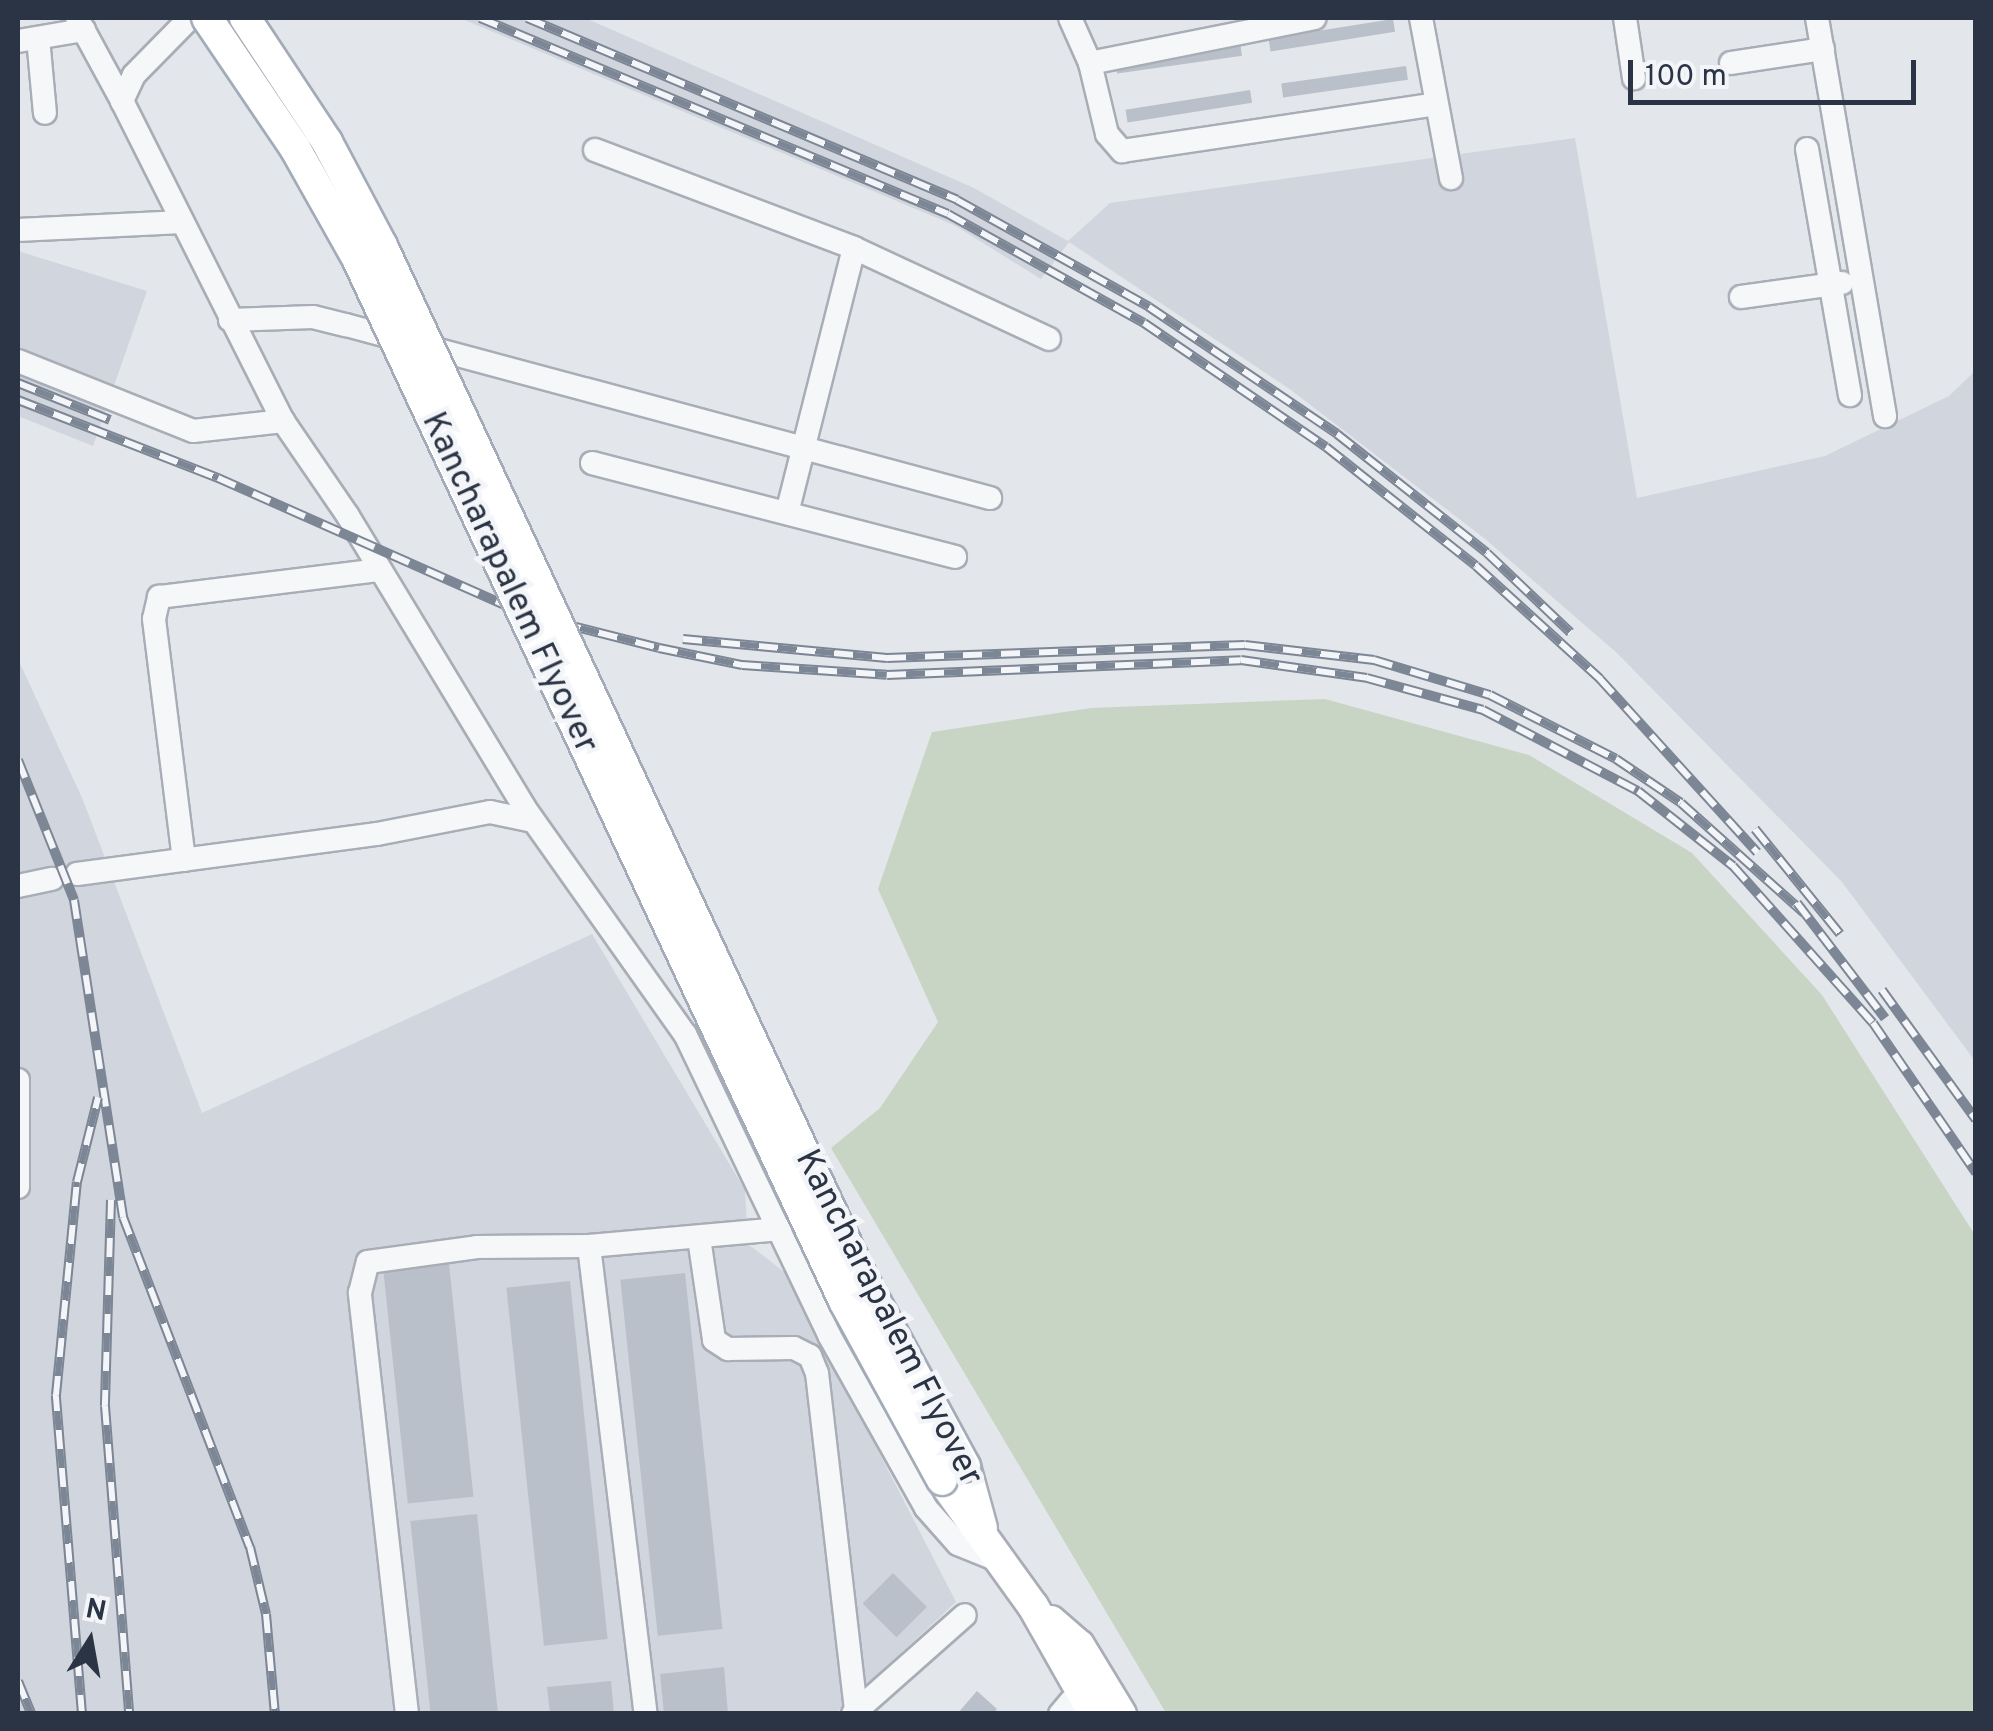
<!DOCTYPE html>
<html>
<head>
<meta charset="utf-8">
<style>
	body { margin:0 }
	#map { position:relative; width:1993px; height:1731px; overflow:hidden; background:#e3e6eb; font-family:Overpass,sans-serif }
	div>[style] { position:absolute }
	[style*='--x'] { left:calc(var(--x)*1px); top:calc(var(--y)*1px); width:calc(var(--w)*1px); rotate:calc(var(--a)*1deg) }
	.built>* { inset:0; background:#d1d5dd }
	.green>* { inset:0; background:#c9d5c4 }
	.building>* { inset:0; background:#bac0c9; transform-origin:0 0 }
	.roads { filter:drop-shadow(2px 0 #a8adb6) drop-shadow(-2px 0 #a8adb6) drop-shadow(0 2px #a8adb6) drop-shadow(0 -2px #a8adb6) }
	.minor>* { height:22px; margin:-11px; padding:0 11px; transform-origin:11px; border-radius:11px; background:#f6f7f9 }
	.major>* { height:30px; margin:-15px; padding:0 15px; transform-origin:15px; border-radius:15px; background:#fff }
	.rail>* { height:10px; margin-top:-5px; transform-origin:0; background:repeating-linear-gradient(90deg,#f3f5f9 0 19px,#7c8695 0 38px); box-sizing:border-box; border-block:2px solid #7c8695 }
	.bridges { filter:drop-shadow(2px 0 #a2abb7) drop-shadow(-2px 0 #a2abb7) drop-shadow(0 2px #a2abb7) drop-shadow(0 -2px #a2abb7) }
	.major-bridge>* { height:30px; margin:-15px; padding:0 15px; transform-origin:15px; border-radius:15px; background:#fff }
	span { translate:-50% -50%; white-space:nowrap; text-align:center; line-height:1.15; -webkit-text-stroke:9px #f3f5f9; paint-order:stroke }
	.street-label { font-size:35px; color:#2a3444 }
	.frame { position:absolute; inset:0; border:20px solid #2a3444; pointer-events:none }
	.north { position:absolute; left:40px; top:1591px; width:100px; height:100px; -webkit-text-stroke:8px #f3f5f9; paint-order:stroke; rotate:11deg; font-size:28px; font-weight:700; line-height:40px; text-align:center; color:#2a3444 }
	.north::after { content:''; display:block; margin:auto; width:35px; height:45px; background:#2a3444; clip-path:polygon(50% 0,100% 100%,50% 72%,0 100%) }
	.scale { position:absolute; left:1628px; top:60px; width:288px; height:45px; box-sizing:border-box; border:5px solid #2a3444; border-top:0; padding-left:12px; font-size:30px; line-height:35px; white-space:nowrap; color:#2a3444; -webkit-text-stroke:8px #f3f5f9; paint-order:stroke }
</style>
</head>
<body>
<div id="map">
	<div class="built">
		<i style="clip-path:polygon(460px 18px,585px 18px,974px 188px,1068px 241px,1110px 203px,1575px 138px,1637px 498px,1825px 456px,1949px 396px,1975px 371px,1975px 1061px,1842px 882px,1617px 653px,1484px 538px,1291px 390px,1069px 242px,1041px 279px,954px 225px)"></i>
		<i style="clip-path:polygon(18px 251px,147px 291px,93px 446px,18px 416px)"></i>
		<i style="clip-path:polygon(18px 659px,83px 800px,202px 1113px,592px 934px,745px 1190px,748px 1244px,787px 1274px,956px 1602px,836px 1713px,18px 1713px)"></i>
	</div>
	<div class="green">
		<i style="clip-path:polygon(1325px 699px,1529px 755px,1692px 853px,1822px 995px,1975px 1235px,1975px 1713px,1166px 1713px,831px 1148px,880px 1108px,938px 1022px,878px 889px,932px 732px,1091px 708px)"></i>
	</div>
	<div class="building">
		<i style="left:1393px;top:19px;width:13px;height:126px;rotate:81deg"></i>
		<i style="left:1240px;top:42px;width:14px;height:126px;rotate:82deg"></i>
		<i style="left:1406px;top:66px;width:14px;height:126px;rotate:82deg"></i>
		<i style="left:1250px;top:90px;width:13px;height:126px;rotate:81deg"></i>
		<i style="left:449px;top:1264px;width:234px;height:66px;rotate:84deg"></i>
		<i style="left:685px;top:1273px;width:358px;height:65px;rotate:84deg"></i>
		<i style="left:570px;top:1281px;width:360px;height:64px;rotate:84deg"></i>
		<i style="left:477px;top:1514px;width:201px;height:67px;rotate:84deg"></i>
		<i style="left:893px;top:1573px;width:48px;height:43px;rotate:45deg"></i>
		<i style="clip-path:polygon(724px 1667px,728px 1714px,664px 1714px,660px 1674px)"></i>
		<i style="clip-path:polygon(611px 1681px,614px 1714px,550px 1714px,547px 1687px)"></i>
		<i style="clip-path:polygon(977px 1691px,997px 1709px,993px 1714px,957px 1714px)"></i>
	</div>
	<div class="roads">
		<div class="minor">
			<i style="--x:77;--y:18;--w:94;--a:61.5"></i>
			<i style="--x:190;--y:18;--w:80;--a:134.5"></i>
			<i style="--x:134;--y:75;--w:29;--a:115"></i>
			<i style="--x:122;--y:101;--w:358;--a:63.3"></i>
			<i style="--x:283;--y:421;--w:115;--a:55.6"></i>
			<i style="--x:348;--y:516;--w:340;--a:58.8"></i>
			<i style="--x:524;--y:807;--w:278;--a:54.7"></i>
			<i style="--x:685;--y:1034;--w:334;--a:64.4"></i>
			<i style="--x:829;--y:1335;--w:198;--a:60.7"></i>
			<i style="--x:926;--y:1508;--w:48;--a:48.4"></i>
			<i style="--x:958;--y:1544;--w:48;--a:22.2"></i>
			<i style="--x:1070;--y:18;--w:49;--a:66"></i>
			<i style="--x:1090;--y:63;--w:73;--a:76.5"></i>
			<i style="--x:1107;--y:134;--w:23;--a:49"></i>
			<i style="--x:1122;--y:151;--w:317;--a:-8.5"></i>
			<i style="--x:1421;--y:18;--w:163;--a:79.4"></i>
			<i style="--x:1625;--y:18;--w:61;--a:81.5"></i>
			<i style="--x:1817;--y:18;--w:404;--a:80.3"></i>
			<i style="--x:38;--y:38;--w:75;--a:84.7"></i>
			<i style="--x:18;--y:41;--w:67;--a:-9.5"></i>
			<i style="--x:1090;--y:63;--w:229;--a:-11.3"></i>
			<i style="--x:1731;--y:63;--w:93;--a:-8.7"></i>
			<i style="--x:1807;--y:149;--w:250;--a:80.1"></i>
			<i style="--x:595;--y:150;--w:277;--a:20.7"></i>
			<i style="--x:854;--y:248;--w:215;--a:25"></i>
			<i style="--x:18;--y:230;--w:164;--a:-2.8"></i>
			<i style="--x:1741;--y:297;--w:102;--a:-7.9"></i>
			<i style="--x:230;--y:320;--w:83;--a:-2.1"></i>
			<i style="--x:313;--y:317;--w:34;--a:14"></i>
			<i style="--x:346;--y:325;--w:667;--a:15.04"></i>
			<i style="--x:18;--y:361;--w:188;--a:21.8"></i>
			<i style="--x:193;--y:431;--w:91;--a:-6.3"></i>
			<i style="--x:592;--y:463;--w:375;--a:14.5"></i>
			<i style="--x:787;--y:513;--w:273;--a:-75.8"></i>
			<i style="--x:184;--y:860;--w:243;--a:-97.1"></i>
			<i style="--x:154;--y:619;--w:23;--a:-77"></i>
			<i style="--x:159;--y:597;--w:222;--a:-7"></i>
			<i style="--x:77;--y:874;--w:303;--a:-7.6"></i>
			<i style="--x:377;--y:834;--w:115;--a:-11"></i>
			<i style="--x:490;--y:812;--w:44;--a:11.8"></i>
			<i style="--x:18;--y:886;--w:35;--a:-12"></i>
			<i style="--x:18;--y:1080;--w:107;--a:90"></i>
			<i style="--x:699;--y:1238;--w:103;--a:81.6"></i>
			<i style="--x:714;--y:1340;--w:17;--a:33"></i>
			<i style="--x:728;--y:1349;--w:66;--a:-0.9"></i>
			<i style="--x:794;--y:1348;--w:18;--a:27"></i>
			<i style="--x:810;--y:1356;--w:18;--a:68"></i>
			<i style="--x:817;--y:1373;--w:339;--a:83.4"></i>
			<i style="--x:589;--y:1246;--w:471;--a:83.1"></i>
			<i style="--x:407;--y:1714;--w:424;--a:-96.4"></i>
			<i style="--x:360;--y:1293;--w:32;--a:-76"></i>
			<i style="--x:368;--y:1262;--w:110;--a:-7.8"></i>
			<i style="--x:477;--y:1247;--w:112;--a:-0.5"></i>
			<i style="--x:589;--y:1246;--w:192;--a:-5.1"></i>
			<i style="--x:853;--y:1714;--w:149;--a:-41.5"></i>
			<i style="--x:1060;--y:1714;--w:16;--a:-50"></i>
		</div>
		<div class="major">
			<i style="--x:965;--y:1466;--w:64;--a:74.7"></i>
			<i style="--x:942;--y:1480;--w:155;--a:54.2"></i>
			<i style="--x:1033;--y:1606;--w:124;--a:60.5"></i>
			<i style="--x:1051;--y:1621;--w:37;--a:41"></i>
			<i style="--x:1079;--y:1645;--w:81;--a:58.7"></i>
		</div>
	</div>
	<div class="rail">
		<i style="--x:480;--y:18;--w:507;--a:22.72"></i>
		<i style="--x:948;--y:214;--w:224;--a:29.1"></i>
		<i style="--x:1144;--y:323;--w:220;--a:34.3"></i>
		<i style="--x:1326;--y:447;--w:191;--a:38.4"></i>
		<i style="--x:1476;--y:566;--w:168;--a:42.3"></i>
		<i style="--x:1600;--y:679;--w:234;--a:47.8"></i>
		<i style="--x:527;--y:18;--w:467;--a:22.9"></i>
		<i style="--x:957;--y:200;--w:220;--a:29.1"></i>
		<i style="--x:1149;--y:307;--w:227;--a:34"></i>
		<i style="--x:1337;--y:434;--w:191;--a:38.4"></i>
		<i style="--x:1487;--y:553;--w:115;--a:43.6"></i>
		<i style="--x:18;--y:383;--w:99;--a:21.9"></i>
		<i style="--x:18;--y:400;--w:215;--a:21.3"></i>
		<i style="--x:218;--y:478;--w:336;--a:23.9"></i>
		<i style="--x:525;--y:614;--w:138;--a:14.2"></i>
		<i style="--x:659;--y:648;--w:85;--a:11.6"></i>
		<i style="--x:742;--y:665;--w:145;--a:3.9"></i>
		<i style="--x:887;--y:675;--w:354;--a:-2.4"></i>
		<i style="--x:1241;--y:660;--w:127;--a:8.1"></i>
		<i style="--x:1367;--y:678;--w:120;--a:15.4"></i>
		<i style="--x:1483;--y:710;--w:175;--a:27.6"></i>
		<i style="--x:1638;--y:791;--w:121;--a:38.3"></i>
		<i style="--x:1733;--y:866;--w:210;--a:48.3"></i>
		<i style="--x:1873;--y:1023;--w:182;--a:55.5"></i>
		<i style="--x:683;--y:639;--w:205;--a:5.3"></i>
		<i style="--x:887;--y:658;--w:358;--a:-2.1"></i>
		<i style="--x:1245;--y:645;--w:130;--a:6.6"></i>
		<i style="--x:1374;--y:660;--w:121;--a:16.8"></i>
		<i style="--x:1490;--y:695;--w:141;--a:26.9"></i>
		<i style="--x:1616;--y:759;--w:78;--a:34.1"></i>
		<i style="--x:1681;--y:803;--w:165;--a:41.8"></i>
		<i style="--x:18;--y:760;--w:151;--a:68.2"></i>
		<i style="--x:74;--y:900;--w:321;--a:81.2"></i>
		<i style="--x:123;--y:1217;--w:354;--a:69"></i>
		<i style="--x:250;--y:1547;--w:69;--a:76.6"></i>
		<i style="--x:266;--y:1614;--w:100;--a:84.9"></i>
		<i style="--x:1755;--y:829;--w:135;--a:51"></i>
		<i style="--x:1797;--y:903;--w:145;--a:52.6"></i>
		<i style="--x:1882;--y:990;--w:160;--a:54.1"></i>
		<i style="--x:111;--y:1200;--w:206;--a:91.7"></i>
		<i style="--x:105;--y:1406;--w:309;--a:85.5"></i>
		<i style="--x:18;--y:1681;--w:35;--a:68"></i>
		<i style="--x:82;--y:1714;--w:320;--a:-94.7"></i>
		<i style="--x:56;--y:1395;--w:214;--a:-84.4"></i>
		<i style="--x:77;--y:1182;--w:87;--a:-76"></i>
	</div>
	<div class="bridges">
		<div class="major-bridge">
			<i style="--x:207;--y:18;--w:157;--a:55.9"></i>
			<i style="--x:295;--y:148;--w:129;--a:60.6"></i>
			<i style="--x:358;--y:260;--w:1149;--a:64.97"></i>
			<i style="--x:844;--y:1301;--w:204;--a:61.3"></i>
			<i style="--x:245;--y:18;--w:149;--a:56.5"></i>
			<i style="--x:327;--y:142;--w:118;--a:62.1"></i>
			<i style="--x:382;--y:246;--w:1133;--a:65.04"></i>
			<i style="--x:860;--y:1273;--w:220;--a:61.5"></i>
		</div>
	</div>
	<div class="street-label">
		<span style="left:509px;top:583px;rotate:65deg">Kancharapalem Flyover</span>
		<span style="left:888px;top:1318px;rotate:63deg">Kancharapalem Flyover</span>
	</div>
	<div class="frame"></div>
	<div class="north">N</div>
	<div class="scale">100 m</div>
</div>
</body>
</html>
